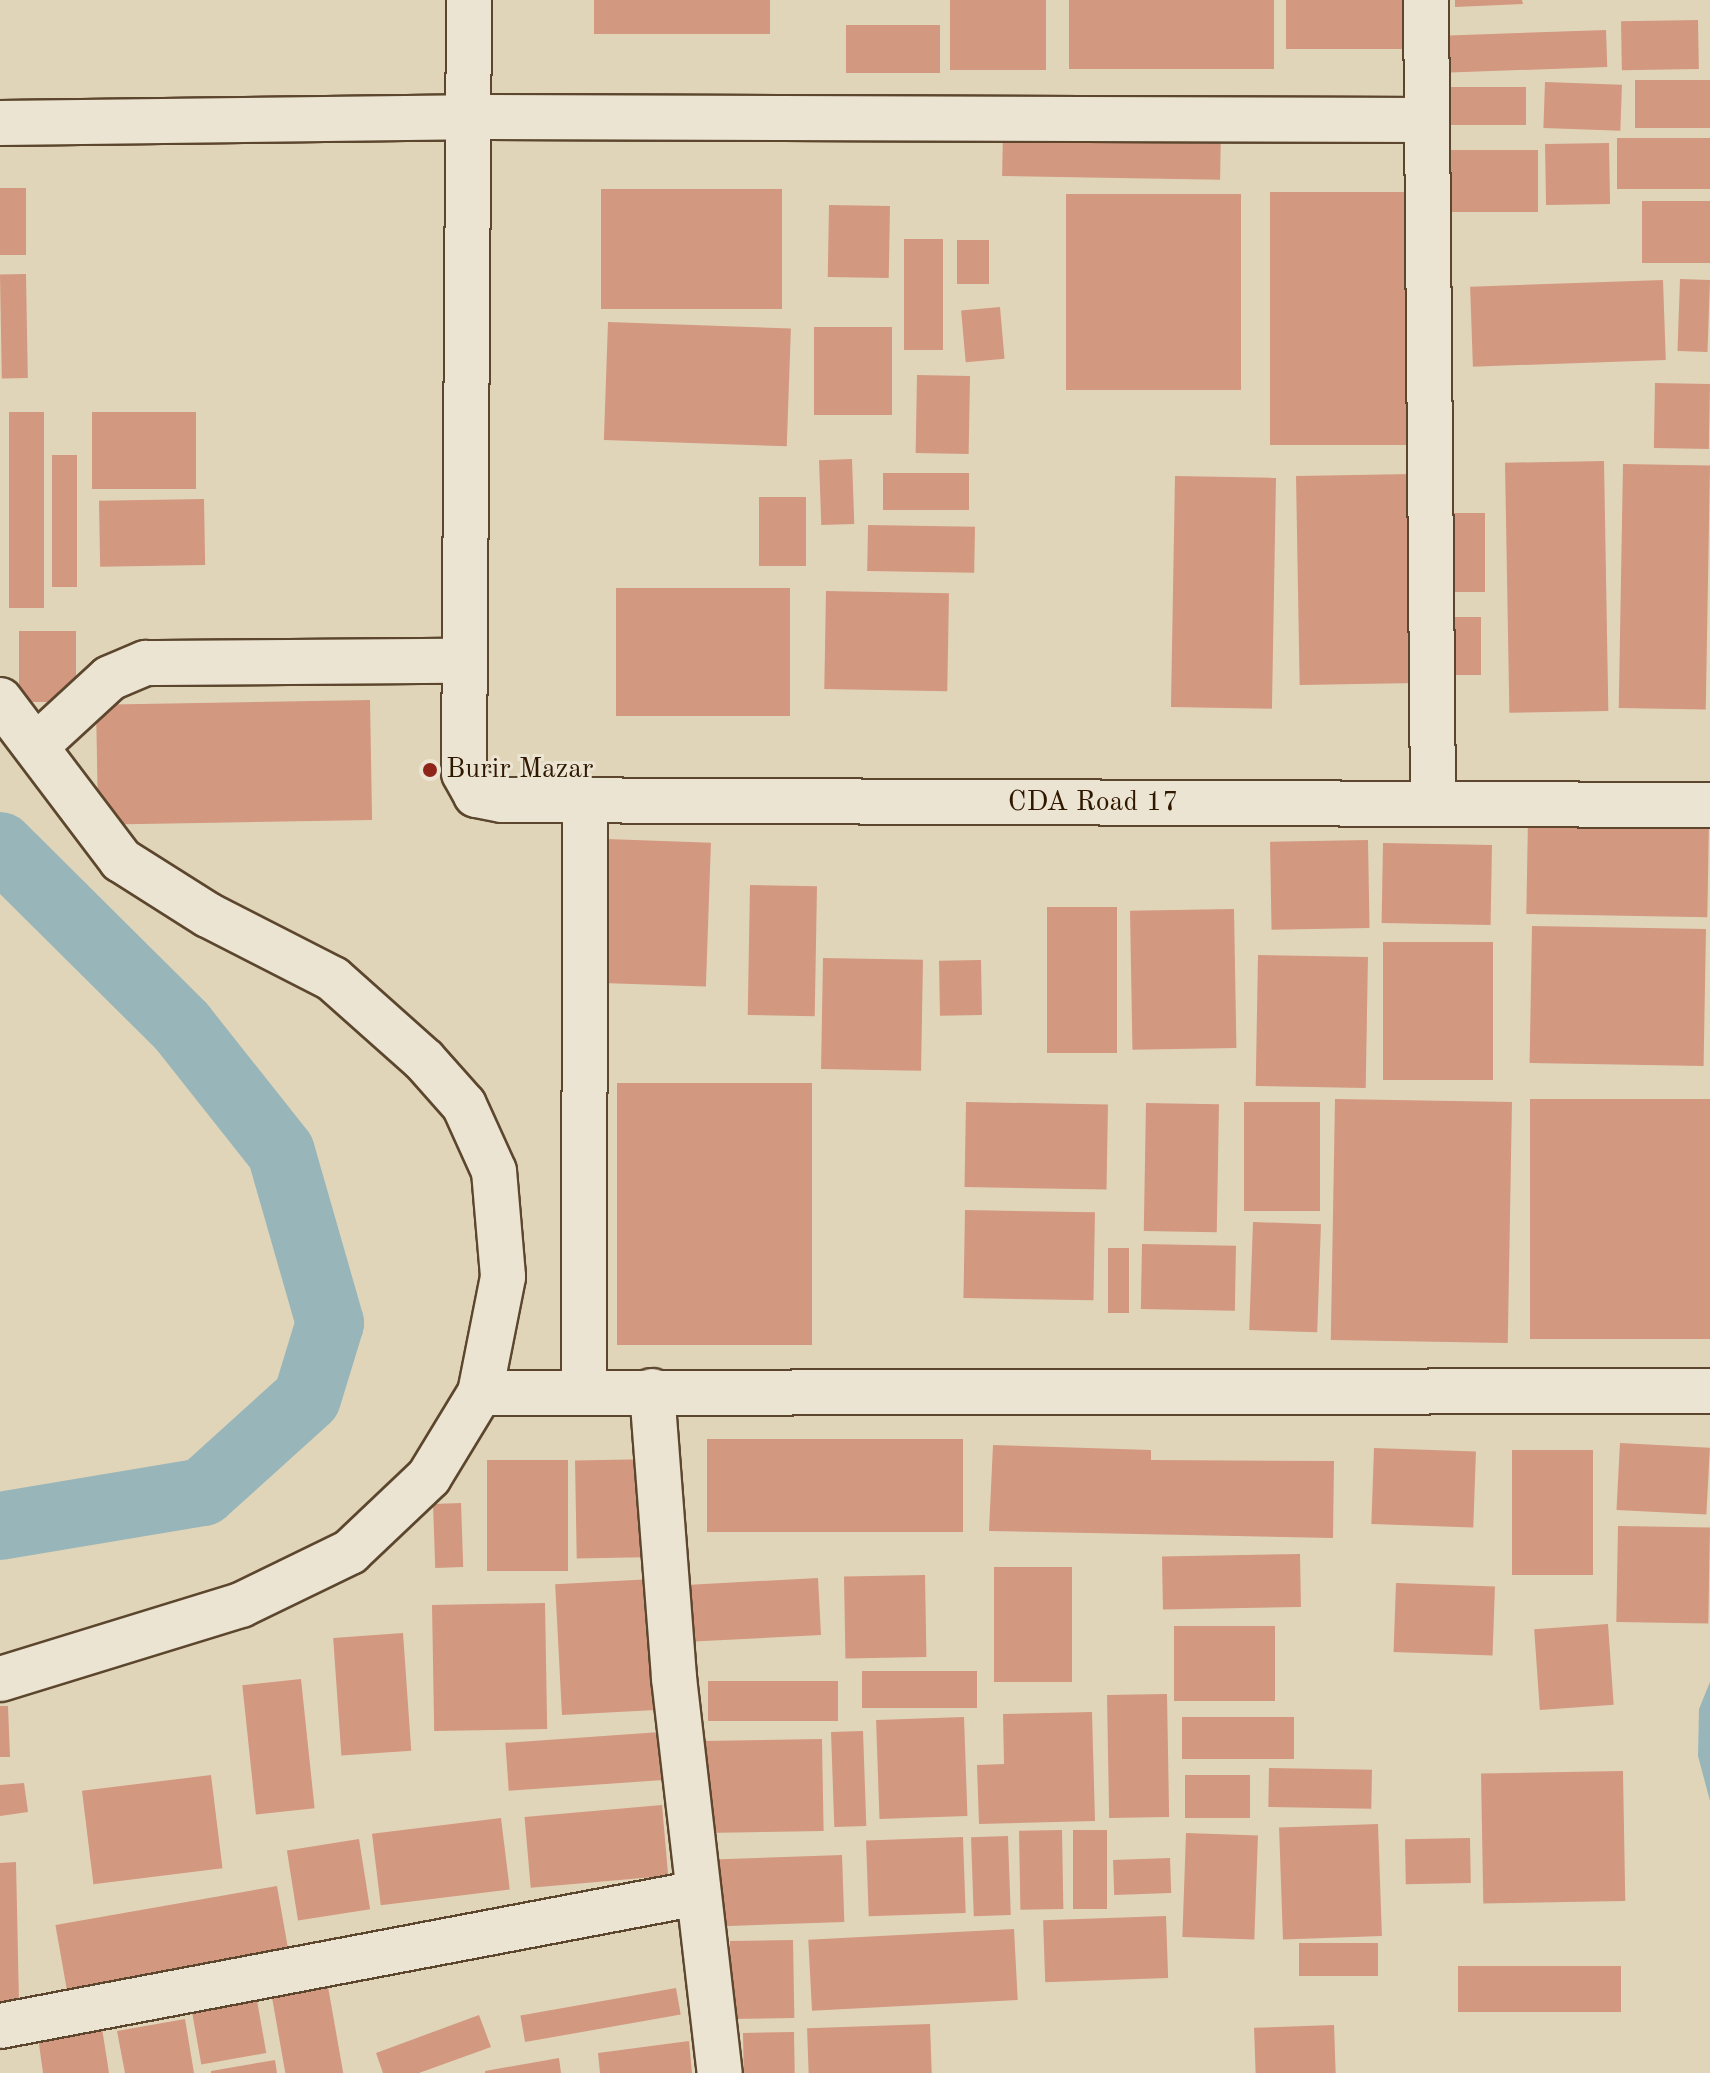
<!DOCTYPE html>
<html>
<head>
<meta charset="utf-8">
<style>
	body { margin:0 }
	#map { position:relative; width:1710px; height:2073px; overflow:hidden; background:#e1d5b9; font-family:"Old Standard TT",serif }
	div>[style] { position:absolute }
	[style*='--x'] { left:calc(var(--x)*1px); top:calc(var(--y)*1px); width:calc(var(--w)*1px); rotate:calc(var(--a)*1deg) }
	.water>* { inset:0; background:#98b6ba }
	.canal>* { height:68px; margin:-34px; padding:0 34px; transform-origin:34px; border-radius:34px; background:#98b6ba }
	.building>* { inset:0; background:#d39880; transform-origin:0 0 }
	.roads { filter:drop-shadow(2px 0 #5c472e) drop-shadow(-2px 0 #5c472e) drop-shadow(0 2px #5c472e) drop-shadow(0 -2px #5c472e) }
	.minor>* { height:44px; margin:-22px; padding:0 22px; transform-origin:22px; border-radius:22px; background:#ece4d2 }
	.dots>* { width:22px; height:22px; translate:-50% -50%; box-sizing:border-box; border:4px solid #ece4d2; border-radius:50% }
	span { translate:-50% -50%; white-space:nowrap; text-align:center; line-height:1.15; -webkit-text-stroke:6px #ece4d2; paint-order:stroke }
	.poi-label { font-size:28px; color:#301800 }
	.left { translate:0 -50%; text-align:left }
	.street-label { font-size:28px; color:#301800 }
</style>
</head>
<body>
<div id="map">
	<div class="water">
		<i style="clip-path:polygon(1710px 1682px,1710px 1801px,1698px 1756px,1699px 1709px)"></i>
	</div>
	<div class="canal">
		<i style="--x:0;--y:846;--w:257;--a:44.8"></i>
		<i style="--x:182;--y:1027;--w:159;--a:51.6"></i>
		<i style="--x:281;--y:1152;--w:178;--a:74"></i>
		<i style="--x:330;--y:1323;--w:78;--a:107"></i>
		<i style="--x:307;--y:1398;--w:140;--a:137.9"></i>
		<i style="--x:203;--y:1492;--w:206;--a:170.5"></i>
	</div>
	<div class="building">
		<i style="left:594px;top:0;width:176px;height:34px"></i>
		<i style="left:950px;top:0;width:96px;height:70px"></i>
		<i style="left:1069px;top:0;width:205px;height:69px"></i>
		<i style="left:1286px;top:0;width:124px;height:49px"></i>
		<i style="clip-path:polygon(1455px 0,1522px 0,1523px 4px,1455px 7px)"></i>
		<i style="left:1698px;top:20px;width:49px;height:77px;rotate:89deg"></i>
		<i style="left:846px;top:25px;width:94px;height:48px"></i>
		<i style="left:1606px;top:30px;width:37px;height:157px;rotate:88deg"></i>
		<i style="left:1710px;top:80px;width:48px;height:75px;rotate:90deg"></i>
		<i style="left:1545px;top:82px;width:77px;height:46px;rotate:2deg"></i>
		<i style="left:1449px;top:87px;width:77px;height:38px"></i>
		<i style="left:1003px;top:126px;width:218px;height:50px;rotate:1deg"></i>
		<i style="left:1710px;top:138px;width:51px;height:93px;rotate:90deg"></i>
		<i style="left:1609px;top:143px;width:61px;height:64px;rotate:89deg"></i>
		<i style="left:1442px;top:150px;width:96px;height:62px"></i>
		<i style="left:0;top:188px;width:26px;height:67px"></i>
		<i style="left:601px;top:189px;width:181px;height:120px"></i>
		<i style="left:1413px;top:192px;width:253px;height:143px;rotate:90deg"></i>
		<i style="left:1066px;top:194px;width:175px;height:196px"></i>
		<i style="left:1710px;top:201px;width:62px;height:68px;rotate:90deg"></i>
		<i style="left:829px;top:205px;width:61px;height:72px;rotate:1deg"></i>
		<i style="left:904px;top:239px;width:39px;height:111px"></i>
		<i style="left:957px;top:240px;width:32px;height:44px"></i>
		<i style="left:26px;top:274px;width:104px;height:26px;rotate:89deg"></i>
		<i style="left:1680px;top:279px;width:30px;height:72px;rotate:2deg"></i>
		<i style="left:1663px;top:280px;width:80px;height:193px;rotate:88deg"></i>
		<i style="left:1000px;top:307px;width:52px;height:39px;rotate:85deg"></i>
		<i style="left:608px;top:322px;width:183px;height:118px;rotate:2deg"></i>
		<i style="left:814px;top:327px;width:78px;height:88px"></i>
		<i style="left:917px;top:375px;width:53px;height:78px;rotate:1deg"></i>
		<i style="left:1655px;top:383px;width:55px;height:65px;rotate:1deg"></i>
		<i style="left:9px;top:412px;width:35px;height:196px"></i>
		<i style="left:92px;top:412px;width:104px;height:77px"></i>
		<i style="left:52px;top:455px;width:25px;height:132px"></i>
		<i style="left:852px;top:459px;width:65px;height:33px;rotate:88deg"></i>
		<i style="left:1604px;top:461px;width:250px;height:99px;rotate:89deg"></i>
		<i style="left:1623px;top:464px;width:87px;height:244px;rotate:1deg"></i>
		<i style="left:883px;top:473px;width:86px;height:37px"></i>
		<i style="left:1414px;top:474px;width:209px;height:118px;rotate:89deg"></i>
		<i style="left:1175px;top:476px;width:101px;height:231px;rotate:1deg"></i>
		<i style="left:759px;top:497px;width:47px;height:69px"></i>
		<i style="left:204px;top:499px;width:66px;height:105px;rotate:89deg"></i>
		<i style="left:1442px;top:513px;width:43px;height:79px"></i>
		<i style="left:868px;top:525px;width:107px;height:46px;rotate:1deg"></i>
		<i style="left:616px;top:588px;width:174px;height:128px"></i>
		<i style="left:826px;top:591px;width:123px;height:98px;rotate:1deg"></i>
		<i style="left:1444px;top:617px;width:37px;height:58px"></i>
		<i style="left:19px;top:631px;width:57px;height:71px"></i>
		<i style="left:370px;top:700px;width:120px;height:274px;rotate:89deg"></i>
		<i style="left:1528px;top:818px;width:181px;height:96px;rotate:1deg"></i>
		<i style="left:607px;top:839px;width:104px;height:144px;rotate:2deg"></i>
		<i style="left:1368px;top:840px;width:88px;height:98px;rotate:89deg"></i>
		<i style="left:1383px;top:843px;width:109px;height:80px;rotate:1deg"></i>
		<i style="left:750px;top:885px;width:67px;height:130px;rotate:1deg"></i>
		<i style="left:1047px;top:907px;width:70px;height:146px"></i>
		<i style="left:1234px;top:909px;width:139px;height:104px;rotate:89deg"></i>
		<i style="left:1532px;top:926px;width:174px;height:137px;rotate:1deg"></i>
		<i style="left:1493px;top:942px;width:138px;height:110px;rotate:90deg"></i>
		<i style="left:1258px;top:955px;width:110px;height:131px;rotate:1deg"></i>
		<i style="left:823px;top:958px;width:100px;height:111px;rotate:1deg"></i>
		<i style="left:981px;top:960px;width:55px;height:42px;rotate:89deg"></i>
		<i style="left:812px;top:1083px;width:262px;height:195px;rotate:90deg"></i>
		<i style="left:1335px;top:1099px;width:177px;height:241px;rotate:1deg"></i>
		<i style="left:1710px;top:1099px;width:240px;height:180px;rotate:90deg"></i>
		<i style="left:966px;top:1102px;width:142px;height:85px;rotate:1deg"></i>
		<i style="left:1244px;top:1102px;width:76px;height:109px"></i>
		<i style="left:1146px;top:1103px;width:73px;height:128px;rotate:1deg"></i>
		<i style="left:965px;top:1210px;width:130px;height:88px;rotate:1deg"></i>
		<i style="left:1253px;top:1222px;width:68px;height:108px;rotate:2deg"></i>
		<i style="left:1142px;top:1244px;width:94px;height:65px;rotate:1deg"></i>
		<i style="left:1108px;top:1248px;width:21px;height:65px"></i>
		<i style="left:707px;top:1439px;width:256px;height:93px"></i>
		<i style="left:1620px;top:1443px;width:90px;height:67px;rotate:3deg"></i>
		<i style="clip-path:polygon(993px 1445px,1151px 1450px,1151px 1460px,1334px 1461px,1333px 1538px,989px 1531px)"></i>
		<i style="left:1374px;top:1448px;width:102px;height:76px;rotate:2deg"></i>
		<i style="left:1593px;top:1450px;width:125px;height:81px;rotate:90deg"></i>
		<i style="left:655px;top:1459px;width:98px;height:80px;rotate:89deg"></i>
		<i style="left:568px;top:1460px;width:111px;height:81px;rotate:90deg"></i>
		<i style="left:461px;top:1503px;width:64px;height:28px;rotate:88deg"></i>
		<i style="left:1618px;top:1526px;width:92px;height:96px;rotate:1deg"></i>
		<i style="left:1300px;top:1554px;width:53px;height:138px;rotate:89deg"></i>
		<i style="left:994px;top:1567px;width:78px;height:115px"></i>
		<i style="left:925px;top:1575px;width:82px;height:81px;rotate:89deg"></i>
		<i style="left:818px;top:1578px;width:57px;height:137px;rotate:87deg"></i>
		<i style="left:653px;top:1579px;width:131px;height:98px;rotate:87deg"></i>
		<i style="left:1396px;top:1583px;width:99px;height:69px;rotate:2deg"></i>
		<i style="left:545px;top:1603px;width:126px;height:113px;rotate:89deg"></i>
		<i style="left:1608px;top:1624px;width:81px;height:74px;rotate:86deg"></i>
		<i style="left:1174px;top:1626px;width:101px;height:75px"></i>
		<i style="left:403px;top:1633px;width:118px;height:70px;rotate:86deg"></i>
		<i style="left:977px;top:1671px;width:37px;height:115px;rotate:90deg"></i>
		<i style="left:301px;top:1679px;width:130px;height:59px;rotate:84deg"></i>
		<i style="left:838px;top:1681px;width:40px;height:130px;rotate:90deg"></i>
		<i style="left:1167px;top:1694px;width:123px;height:60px;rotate:89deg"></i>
		<i style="clip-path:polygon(0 1706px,8px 1706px,10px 1757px,0 1757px)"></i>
		<i style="clip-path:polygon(1092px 1712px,1095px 1821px,979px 1824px,977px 1765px,1004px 1764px,1003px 1714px)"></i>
		<i style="left:964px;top:1717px;width:99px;height:88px;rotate:88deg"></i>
		<i style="left:1294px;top:1717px;width:42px;height:112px;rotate:90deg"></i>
		<i style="left:863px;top:1731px;width:95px;height:32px;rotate:88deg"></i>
		<i style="left:660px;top:1732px;width:48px;height:155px;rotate:86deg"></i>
		<i style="left:822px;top:1739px;width:92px;height:118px;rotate:89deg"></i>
		<i style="left:1269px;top:1768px;width:103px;height:39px;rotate:1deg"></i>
		<i style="left:1623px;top:1771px;width:130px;height:142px;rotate:89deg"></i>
		<i style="left:211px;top:1775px;width:94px;height:130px;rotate:83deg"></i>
		<i style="left:1250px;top:1775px;width:43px;height:65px;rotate:90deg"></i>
		<i style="clip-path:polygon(24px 1783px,28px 1812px,0 1816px,0 1785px)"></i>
		<i style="left:662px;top:1805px;width:71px;height:138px;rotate:85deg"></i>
		<i style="left:501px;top:1818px;width:72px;height:130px;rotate:83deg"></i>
		<i style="left:1378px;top:1824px;width:112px;height:99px;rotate:88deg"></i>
		<i style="left:1062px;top:1830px;width:79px;height:43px;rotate:89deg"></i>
		<i style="left:1073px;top:1830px;width:34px;height:79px"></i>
		<i style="left:1186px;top:1833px;width:72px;height:104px;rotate:2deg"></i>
		<i style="left:1008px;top:1836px;width:79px;height:37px;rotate:88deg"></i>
		<i style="left:963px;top:1837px;width:76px;height:97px;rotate:88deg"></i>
		<i style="left:1470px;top:1838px;width:45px;height:65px;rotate:89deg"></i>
		<i style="left:359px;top:1839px;width:71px;height:73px;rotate:81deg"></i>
		<i style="left:842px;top:1855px;width:67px;height:129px;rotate:88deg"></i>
		<i style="left:1170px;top:1858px;width:35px;height:57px;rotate:88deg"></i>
		<i style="clip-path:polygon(16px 1862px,19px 2003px,0 2003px,0 1863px)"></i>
		<i style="left:277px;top:1886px;width:65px;height:225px;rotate:80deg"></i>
		<i style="left:1166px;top:1916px;width:62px;height:123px;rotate:88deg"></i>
		<i style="left:1014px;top:1929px;width:71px;height:206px;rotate:87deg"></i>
		<i style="left:793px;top:1940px;width:78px;height:63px;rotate:89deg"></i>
		<i style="left:1299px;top:1943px;width:79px;height:33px"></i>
		<i style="left:1621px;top:1966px;width:46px;height:163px;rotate:90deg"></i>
		<i style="left:327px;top:1981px;width:94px;height:57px;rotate:80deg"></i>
		<i style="left:676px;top:1988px;width:27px;height:158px;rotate:80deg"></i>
		<i style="left:255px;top:1989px;width:65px;height:66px;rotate:80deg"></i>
		<i style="clip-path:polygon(479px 2015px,491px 2047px,419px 2073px,383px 2073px,376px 2053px)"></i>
		<i style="clip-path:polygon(185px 2019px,194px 2073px,125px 2073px,117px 2031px)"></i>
		<i style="left:930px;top:2024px;width:49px;height:123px;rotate:88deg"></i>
		<i style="left:1334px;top:2025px;width:48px;height:80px;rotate:88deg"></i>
		<i style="clip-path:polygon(102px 2028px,109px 2073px,43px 2073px,38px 2037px)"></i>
		<i style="left:794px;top:2032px;width:41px;height:51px;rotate:89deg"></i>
		<i style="clip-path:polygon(689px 2041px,692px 2073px,600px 2073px,598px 2053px)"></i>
		<i style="clip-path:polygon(559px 2058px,561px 2073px,485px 2073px,485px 2071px)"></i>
		<i style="clip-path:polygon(275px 2060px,277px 2073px,211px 2073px,211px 2071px)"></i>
	</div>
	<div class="roads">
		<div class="minor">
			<i style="--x:469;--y:0;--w:773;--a:90.37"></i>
			<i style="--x:464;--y:773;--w:25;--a:61"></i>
			<i style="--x:476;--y:795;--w:26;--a:11"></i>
			<i style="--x:502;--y:800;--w:1208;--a:0.24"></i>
			<i style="--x:1426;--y:0;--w:804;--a:89.5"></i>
			<i style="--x:0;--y:123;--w:467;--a:-0.7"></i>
			<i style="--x:467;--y:117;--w:960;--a:0.18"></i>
			<i style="--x:0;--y:700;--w:201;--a:52.9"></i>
			<i style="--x:121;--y:860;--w:103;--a:32.3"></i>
			<i style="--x:208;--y:915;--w:140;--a:27.1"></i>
			<i style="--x:333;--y:979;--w:122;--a:41.7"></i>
			<i style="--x:424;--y:1060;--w:60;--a:48.4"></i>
			<i style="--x:464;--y:1105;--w:72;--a:65.6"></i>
			<i style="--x:494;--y:1171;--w:106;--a:85.1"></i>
			<i style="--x:503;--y:1277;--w:118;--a:101.2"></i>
			<i style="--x:480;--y:1393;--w:98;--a:121.3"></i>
			<i style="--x:429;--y:1477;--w:109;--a:136.5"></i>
			<i style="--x:350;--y:1552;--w:121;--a:154.1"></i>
			<i style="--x:241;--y:1605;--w:252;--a:162.9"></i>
			<i style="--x:36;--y:746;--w:100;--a:-42.6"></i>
			<i style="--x:110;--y:678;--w:39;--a:-23"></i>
			<i style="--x:146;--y:663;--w:319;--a:-0.4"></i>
			<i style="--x:652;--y:1391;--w:288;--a:85.6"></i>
			<i style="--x:674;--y:1678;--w:398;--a:83.4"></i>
			<i style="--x:584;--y:1392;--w:592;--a:-89.9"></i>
			<i style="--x:480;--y:1393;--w:1230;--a:-0.09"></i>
			<i style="--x:0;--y:2026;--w:711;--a:-10.79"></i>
		</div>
	</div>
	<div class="dots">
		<i style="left:430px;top:770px;background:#8f2418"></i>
	</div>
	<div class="poi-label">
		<span class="left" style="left:446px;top:770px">Burir Mazar</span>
	</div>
	<div class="street-label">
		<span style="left:1093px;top:803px">CDA Road 17</span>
	</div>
</div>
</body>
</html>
